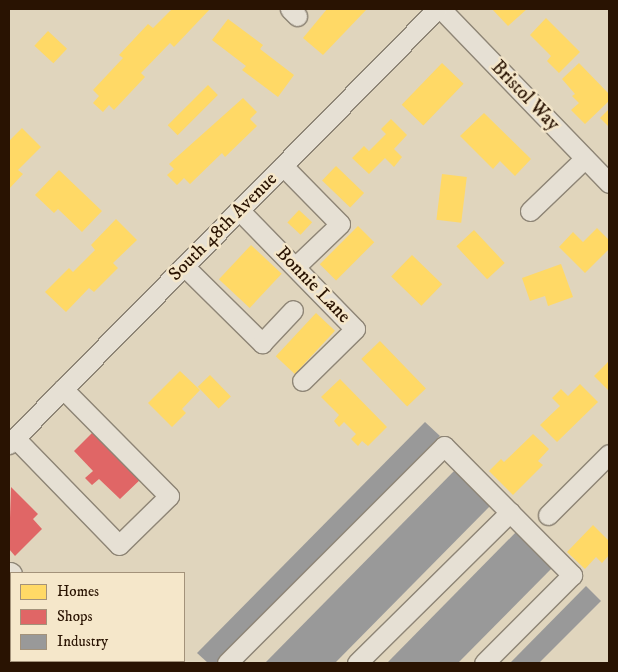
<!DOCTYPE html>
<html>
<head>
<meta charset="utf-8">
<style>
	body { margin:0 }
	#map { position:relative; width:618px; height:672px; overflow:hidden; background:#e0d5bd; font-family:"IM FELL DW Pica",serif }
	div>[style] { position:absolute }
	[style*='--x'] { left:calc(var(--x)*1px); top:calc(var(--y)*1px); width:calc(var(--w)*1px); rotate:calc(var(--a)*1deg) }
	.homes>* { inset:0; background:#ffd966; transform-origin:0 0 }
	.shops>* { inset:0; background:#e06666; transform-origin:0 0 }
	.industry>* { inset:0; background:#999 }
	.roads { filter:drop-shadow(1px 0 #8e8576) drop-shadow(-1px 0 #8e8576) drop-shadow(0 1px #8e8576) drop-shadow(0 -1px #8e8576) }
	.minor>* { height:19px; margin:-9.5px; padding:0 9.5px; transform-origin:9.5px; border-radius:9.5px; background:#e6e0d4 }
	span { translate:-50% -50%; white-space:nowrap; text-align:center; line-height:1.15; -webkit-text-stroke:5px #f5e7ca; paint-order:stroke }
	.street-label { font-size:19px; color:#291302 }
	.frame { position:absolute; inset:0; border:10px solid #291302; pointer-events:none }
	.legend { position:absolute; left:10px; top:572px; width:175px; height:90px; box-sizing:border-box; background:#f5e7ca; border:1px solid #a3927a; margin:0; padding:6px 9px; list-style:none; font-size:15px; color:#291302 }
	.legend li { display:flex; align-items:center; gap:10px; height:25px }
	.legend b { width:25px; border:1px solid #a3927a }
</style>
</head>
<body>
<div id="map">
	<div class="homes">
		<i style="clip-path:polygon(172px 9px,210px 9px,174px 47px,170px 43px,141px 73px,145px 77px,114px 110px,109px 105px,103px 112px,93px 103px,99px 96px,93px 90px,123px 58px,119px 55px,148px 24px,153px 28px)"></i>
		<i style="clip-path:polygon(327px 9px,367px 9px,323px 55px,303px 38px)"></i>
		<i style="clip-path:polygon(492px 9px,527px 9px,508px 26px)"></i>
		<i style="clip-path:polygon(546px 18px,580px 52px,559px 73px,547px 61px,551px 56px,530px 35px)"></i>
		<i style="clip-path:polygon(228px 19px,263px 45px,260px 49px,294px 75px,278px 97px,242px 70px,246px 66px,212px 40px)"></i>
		<i style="left:48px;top:31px;width:26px;height:20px;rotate:43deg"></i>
		<i style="left:442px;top:63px;width:30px;height:58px;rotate:44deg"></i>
		<i style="clip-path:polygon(579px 63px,609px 94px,609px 101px,585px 124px,571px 110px,579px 103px,572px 96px,575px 94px,562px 79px)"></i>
		<i style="left:208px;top:85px;width:14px;height:57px;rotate:45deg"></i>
		<i style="clip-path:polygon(243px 98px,257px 112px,250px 119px,257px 126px,225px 157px,222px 153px,190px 184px,184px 178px,177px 185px,167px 175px,174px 169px,169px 164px)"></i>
		<i style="clip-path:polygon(609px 109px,609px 127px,600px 118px)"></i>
		<i style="clip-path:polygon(484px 113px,531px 159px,515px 176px,500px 161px,493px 169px,460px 136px)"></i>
		<i style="clip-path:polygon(391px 119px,407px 135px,394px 149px,402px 157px,394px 167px,385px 158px,369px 174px,352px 158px,364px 146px,369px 151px,386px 134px,381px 129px)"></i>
		<i style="clip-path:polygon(22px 128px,41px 147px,18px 170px,23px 174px,9px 189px,9px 141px)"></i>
		<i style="left:336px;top:166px;width:39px;height:20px;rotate:44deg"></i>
		<i style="clip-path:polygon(59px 170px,102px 211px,82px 232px,58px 209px,54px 213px,35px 195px)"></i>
		<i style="left:442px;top:174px;width:25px;height:46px;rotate:7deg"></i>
		<i style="left:299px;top:210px;width:18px;height:17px;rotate:43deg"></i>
		<i style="clip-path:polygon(116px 219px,137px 240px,113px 263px,118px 268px,94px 292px,89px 288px,66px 312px,45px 292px,69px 268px,73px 272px,95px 250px,91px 245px)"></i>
		<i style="left:358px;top:226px;width:23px;height:54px;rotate:45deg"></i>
		<i style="clip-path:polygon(597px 228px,609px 240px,609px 249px,585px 273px,559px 247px,573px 232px,583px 242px)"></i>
		<i style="left:474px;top:230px;width:45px;height:24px;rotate:47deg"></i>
		<i style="left:251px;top:245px;width:42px;height:47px;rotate:43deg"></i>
		<i style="left:412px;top:255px;width:42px;height:30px;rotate:44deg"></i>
		<i style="clip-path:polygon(561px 264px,573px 297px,548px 306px,545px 296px,530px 301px,522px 278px)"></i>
		<i style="left:316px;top:313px;width:26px;height:59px;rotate:43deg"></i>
		<i style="left:380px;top:341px;width:66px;height:26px;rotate:46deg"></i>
		<i style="clip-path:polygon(609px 361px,609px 391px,594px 376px)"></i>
		<i style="clip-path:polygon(180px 371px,200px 390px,182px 409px,186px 413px,172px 427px,148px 403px)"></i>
		<i style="left:210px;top:375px;width:30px;height:17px;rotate:46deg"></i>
		<i style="clip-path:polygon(340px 379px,387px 427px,368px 446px,362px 441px,358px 446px,351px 439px,356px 434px,344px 422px,339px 427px,334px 421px,339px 415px,321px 397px)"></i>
		<i style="clip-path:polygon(580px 384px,598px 402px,557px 442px,540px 425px,560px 406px,552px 398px,561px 389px,568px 396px)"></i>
		<i style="clip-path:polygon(533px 434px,549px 449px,538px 461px,543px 465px,513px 495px,489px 471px,501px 459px,504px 462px)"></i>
		<i style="clip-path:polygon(593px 525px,609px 541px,609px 555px,602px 563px,596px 557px,585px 569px,567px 552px)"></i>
	</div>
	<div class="shops">
		<i style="clip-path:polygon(97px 428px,144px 476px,120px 499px,99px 479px,92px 485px,85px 478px,93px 471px,74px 451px)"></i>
		<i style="clip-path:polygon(11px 487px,38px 514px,33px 519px,42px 529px,15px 556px,9px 549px)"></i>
		<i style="clip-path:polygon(9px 581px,11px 584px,9px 620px)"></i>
		<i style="left:55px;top:661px;width:67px;height:4px"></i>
	</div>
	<div class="industry">
		<i style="clip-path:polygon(425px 422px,440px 436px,216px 663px,208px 663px,197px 653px)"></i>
		<i style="clip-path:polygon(457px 468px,493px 503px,335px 663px,265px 663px)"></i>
		<i style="clip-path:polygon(518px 530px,554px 566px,458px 663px,387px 663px)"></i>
		<i style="clip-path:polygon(586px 586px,601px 601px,539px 663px,510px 663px)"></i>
	</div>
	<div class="roads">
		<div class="minor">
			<i style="--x:290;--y:9;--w:10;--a:45"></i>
			<i style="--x:441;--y:9;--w:242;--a:46"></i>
			<i style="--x:283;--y:166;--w:81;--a:45.5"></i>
			<i style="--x:340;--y:224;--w:62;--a:136.3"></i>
			<i style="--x:239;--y:210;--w:166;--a:45.7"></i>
			<i style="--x:355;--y:329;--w:74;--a:135.5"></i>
			<i style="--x:530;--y:211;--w:76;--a:-43.9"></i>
			<i style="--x:184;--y:266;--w:110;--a:44.6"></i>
			<i style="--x:262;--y:343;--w:45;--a:-46.8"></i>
			<i style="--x:15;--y:438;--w:149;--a:45.8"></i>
			<i style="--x:119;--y:545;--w:70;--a:-44.4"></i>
			<i style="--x:169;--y:496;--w:151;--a:-134.7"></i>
			<i style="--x:9;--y:444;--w:610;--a:-45.46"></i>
			<i style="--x:548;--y:515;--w:86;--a:-45"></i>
			<i style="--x:10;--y:572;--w:2;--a:27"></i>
			<i style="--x:9;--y:643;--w:3;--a:-45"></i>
			<i style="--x:227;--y:663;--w:307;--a:-45"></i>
			<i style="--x:444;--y:446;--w:182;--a:45.2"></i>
			<i style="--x:572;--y:575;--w:124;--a:135"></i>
			<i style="--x:357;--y:663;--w:215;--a:-44.6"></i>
		</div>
	</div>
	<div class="street-label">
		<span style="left:525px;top:96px;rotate:46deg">Bristol Way</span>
		<span style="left:223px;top:227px;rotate:-45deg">South 48th Avenue</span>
		<span style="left:313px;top:285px;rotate:46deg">Bonnie Lane</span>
	</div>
	<div class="frame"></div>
	<ul class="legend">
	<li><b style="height:14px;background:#ffd966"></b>Homes</li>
	<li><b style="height:14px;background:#e06666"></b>Shops</li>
	<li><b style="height:14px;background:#999"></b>Industry</li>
	</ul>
</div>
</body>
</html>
